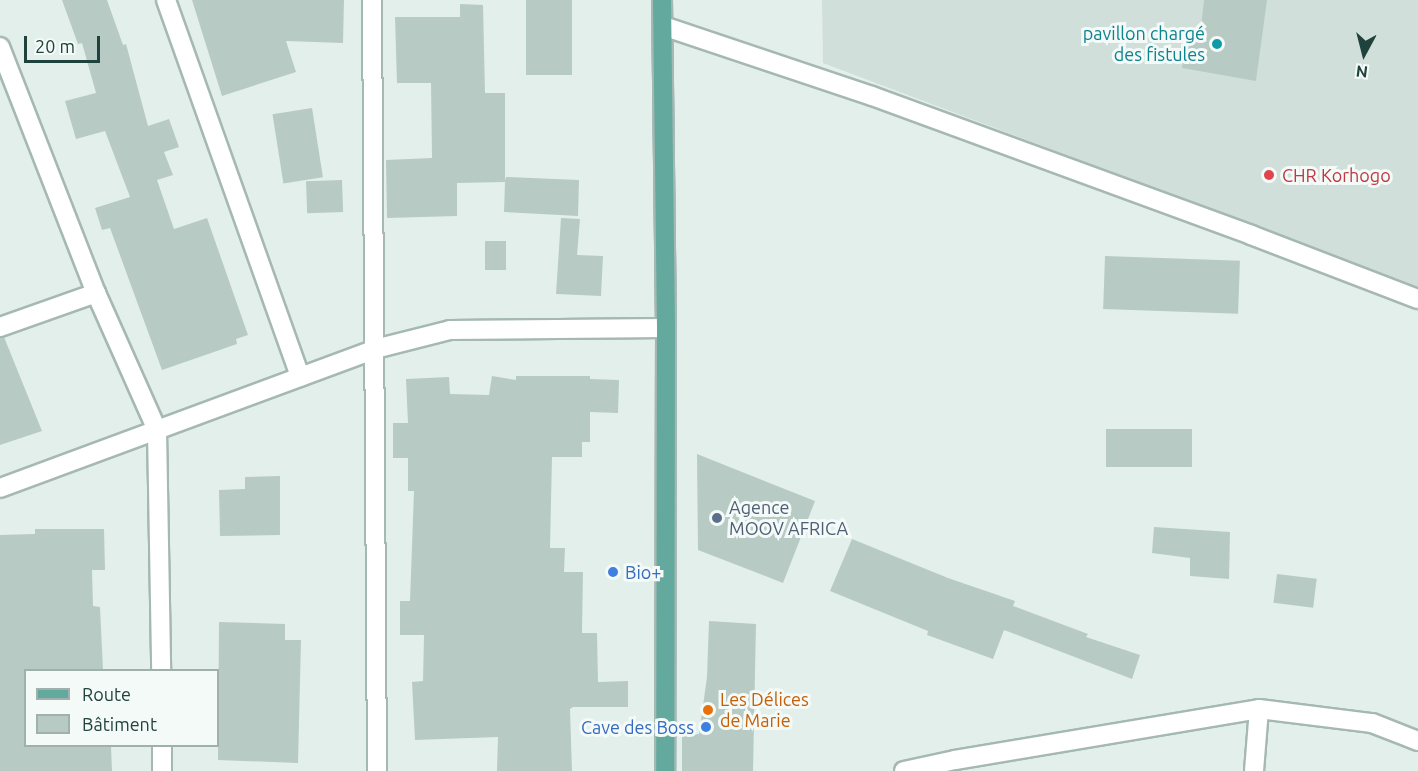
<!DOCTYPE html>
<html>
<head>
<meta charset="utf-8">
<style>
	body { margin:0 }
	#map { position:relative; width:1418px; height:771px; overflow:hidden; background:#e3efeb; font-family:Ubuntu,sans-serif }
	div>[style] { position:absolute }
	[style*='--x'] { left:calc(var(--x)*1px); top:calc(var(--y)*1px); width:calc(var(--w)*1px); rotate:calc(var(--a)*1deg) }
	.built>* { inset:0; background:#d1dfda }
	.building>* { inset:0; background:#b8cac4; transform-origin:0 0 }
	.roads { filter:drop-shadow(2px 0 #a5b8b3) drop-shadow(-2px 0 #a5b8b3) drop-shadow(0 2px #a5b8b3) drop-shadow(0 -2px #a5b8b3) }
	.minor>* { height:18px; margin:-9px; padding:0 9px; transform-origin:9px; border-radius:9px; background:#fff }
	.major>* { height:18px; margin:-9px; padding:0 9px; transform-origin:9px; border-radius:9px; background:#63a99d }
	.dots>* { width:16px; height:16px; translate:-50% -50%; box-sizing:border-box; border:3px solid #f4faf8; border-radius:50% }
	span { translate:-50% -50%; white-space:nowrap; text-align:center; line-height:1.15; -webkit-text-stroke:6px #f4faf8; paint-order:stroke }
	.culture-label { font-size:18px; color:#0d838f }
	.right { translate:-100% -50%; text-align:right }
	.health-label { font-size:18px; color:#be3a42 }
	.left { translate:0 -50%; text-align:left }
	.service-label { font-size:18px; color:#4e5e75 }
	.shop-label { font-size:18px; color:#366cbe }
	.food-label { font-size:18px; color:#c56008 }
	.legend { position:absolute; left:24px; top:669px; width:195px; height:78px; box-sizing:border-box; background:#f4faf8; border:2px solid #9fb0ad; margin:0; padding:8px 10px; list-style:none; font-size:18px; color:#20423c }
	.legend li { display:flex; align-items:center; gap:12px; height:30px }
	.legend b { width:30px; border:2px solid #9fb0ad }
	.north { position:absolute; left:1334px; top:24px; width:60px; height:60px; -webkit-text-stroke:4px #f4faf8; paint-order:stroke; rotate:187deg; font-size:16px; font-weight:700; line-height:24px; text-align:center; color:#20423c }
	.north::after { content:''; display:block; margin:auto; width:21px; height:27px; background:#20423c; clip-path:polygon(50% 0,100% 100%,50% 72%,0 100%) }
	.scale { position:absolute; left:24px; top:36px; width:76px; height:27px; box-sizing:border-box; border:3px solid #20423c; border-top:0; padding-left:8px; font-size:18px; line-height:21px; white-space:nowrap; color:#20423c; -webkit-text-stroke:4px #f4faf8; paint-order:stroke }
</style>
</head>
<body>
<div id="map">
	<div class="built">
		<i style="clip-path:polygon(822px 0,1418px 0,1418px 288px,823px 63px)"></i>
	</div>
	<div class="building">
		<i style="clip-path:polygon(62px 0,107px 0,123px 45px,126px 44px,148px 126px,169px 119px,179px 147px,164px 152px,173px 175px,157px 180px,174px 229px,207px 218px,248px 335px,236px 339px,237px 344px,162px 370px,110px 228px,102px 230px,95px 208px,130px 197px,105px 131px,76px 139px,65px 101px,96px 93px,82px 43px,78px 44px)"></i>
		<i style="clip-path:polygon(192px 0,344px 0,343px 43px,286px 41px,296px 72px,222px 96px)"></i>
		<i style="left:526px;top:0;width:46px;height:75px"></i>
		<i style="clip-path:polygon(1204px 0,1267px 0,1256px 81px,1182px 68px,1187px 33px,1200px 35px)"></i>
		<i style="clip-path:polygon(460px 4px,483px 5px,485px 93px,505px 93px,505px 181px,506px 177px,579px 180px,578px 216px,504px 212px,505px 182px,457px 183px,457px 216px,387px 218px,386px 160px,432px 158px,431px 83px,397px 83px,395px 17px,460px 17px)"></i>
		<i style="left:312px;top:108px;width:70px;height:40px;rotate:81deg"></i>
		<i style="left:342px;top:180px;width:32px;height:36px;rotate:88deg"></i>
		<i style="clip-path:polygon(561px 218px,580px 219px,577px 255px,603px 256px,601px 296px,556px 294px)"></i>
		<i style="left:506px;top:241px;width:29px;height:21px;rotate:90deg"></i>
		<i style="left:1105px;top:256px;width:135px;height:53px;rotate:2deg"></i>
		<i style="clip-path:polygon(4px 337px,42px 431px,0 445px,0 338px)"></i>
		<i style="clip-path:polygon(492px 376px,516px 380px,516px 376px,590px 376px,590px 379px,619px 380px,618px 413px,590px 412px,590px 442px,582px 442px,582px 457px,552px 457px,550px 548px,565px 548px,564px 572px,583px 572px,582px 633px,597px 633px,598px 682px,628px 681px,628px 707px,573px 707px,570px 709px,572px 771px,497px 771px,498px 737px,415px 740px,412px 682px,423px 681px,424px 635px,400px 635px,400px 601px,410px 601px,414px 491px,408px 491px,408px 458px,393px 458px,393px 423px,408px 423px,406px 379px,449px 377px,450px 394px,489px 395px)"></i>
		<i style="left:1192px;top:429px;width:38px;height:86px;rotate:90deg"></i>
		<i style="clip-path:polygon(697px 454px,815px 501px,783px 583px,698px 550px)"></i>
		<i style="clip-path:polygon(280px 476px,280px 535px,220px 536px,219px 490px,245px 489px,245px 477px)"></i>
		<i style="clip-path:polygon(1154px 527px,1230px 532px,1229px 579px,1190px 576px,1190px 558px,1152px 553px)"></i>
		<i style="clip-path:polygon(35px 529px,104px 529px,105px 570px,92px 570px,93px 606px,100px 607px,103px 670px,26px 670px,26px 746px,111px 746px,112px 771px,0 771px,0 535px,35px 534px)"></i>
		<i style="clip-path:polygon(852px 539px,948px 578px,1015px 601px,1013px 606px,1088px 634px,1086px 637px,1140px 655px,1132px 679px,1004px 630px,993px 659px,927px 635px,928px 631px,830px 591px)"></i>
		<i style="left:1277px;top:574px;width:40px;height:29px;rotate:7deg"></i>
		<i style="clip-path:polygon(709px 621px,756px 624px,753px 771px,682px 771px,682px 736px,699px 734px,707px 677px)"></i>
		<i style="clip-path:polygon(219px 622px,285px 624px,285px 640px,301px 640px,298px 763px,218px 760px)"></i>
	</div>
	<div class="roads">
		<div class="minor">
			<i style="--x:166;--y:0;--w:400;--a:70.4"></i>
			<i style="--x:372;--y:0;--w:771;--a:89.63"></i>
			<i style="--x:663;--y:26;--w:220;--a:18.5"></i>
			<i style="--x:872;--y:96;--w:404;--a:20.1"></i>
			<i style="--x:1251;--y:235;--w:179;--a:21"></i>
			<i style="--x:0;--y:47;--w:264;--a:68.7"></i>
			<i style="--x:96;--y:293;--w:150;--a:66"></i>
			<i style="--x:157;--y:430;--w:240;--a:89"></i>
			<i style="--x:0;--y:327;--w:102;--a:-19.5"></i>
			<i style="--x:0;--y:488;--w:400;--a:-20.3"></i>
			<i style="--x:375;--y:349;--w:77;--a:-14.2"></i>
			<i style="--x:450;--y:330;--w:216;--a:-0.5"></i>
			<i style="--x:162;--y:746;--w:25;--a:90"></i>
			<i style="--x:904;--y:771;--w:52;--a:-12.2"></i>
			<i style="--x:955;--y:760;--w:308;--a:-9.5"></i>
			<i style="--x:1259;--y:709;--w:114;--a:7.1"></i>
			<i style="--x:1372;--y:723;--w:49;--a:21.4"></i>
			<i style="--x:1254;--y:771;--w:62;--a:-85.4"></i>
		</div>
		<div class="major">
			<i style="--x:662;--y:0;--w:328;--a:89.3"></i>
			<i style="--x:666;--y:328;--w:443;--a:90.1"></i>
		</div>
	</div>
	<div class="dots">
		<i style="left:1217px;top:44px;background:#0f9aa8"></i>
		<i style="left:1269px;top:175px;background:#e0444e"></i>
		<i style="left:717px;top:518px;background:#5c6f8a"></i>
		<i style="left:613px;top:572px;background:#3f7fe0"></i>
		<i style="left:708px;top:710px;background:#e8710a"></i>
		<i style="left:706px;top:727px;background:#3f7fe0"></i>
	</div>
	<div class="culture-label">
		<span class="right" style="left:1205px;top:44px">pavillon chargé<br>des fistules</span>
	</div>
	<div class="health-label">
		<span class="left" style="left:1282px;top:175px">CHR Korhogo</span>
	</div>
	<div class="service-label">
		<span class="left" style="left:729px;top:518px">Agence<br>MOOV AFRICA</span>
	</div>
	<div class="shop-label">
		<span class="left" style="left:625px;top:572px">Bio+</span>
		<span class="right" style="left:694px;top:727px">Cave des Boss</span>
	</div>
	<div class="food-label">
		<span class="left" style="left:720px;top:710px">Les Délices<br>de Marie</span>
	</div>
	<ul class="legend">
	<li><b style="height:8px;background:#63a99d"></b>Route</li>
	<li><b style="height:16px;background:#b8cac4"></b>Bâtiment</li>
	</ul>
	<div class="north">N</div>
	<div class="scale">20 m</div>
</div>
</body>
</html>
